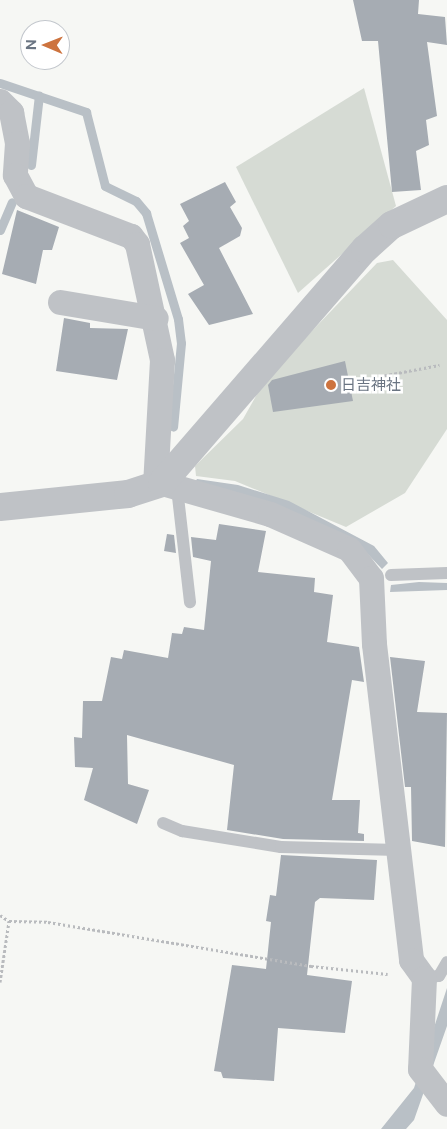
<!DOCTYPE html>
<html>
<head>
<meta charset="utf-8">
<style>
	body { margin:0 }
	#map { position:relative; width:447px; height:1129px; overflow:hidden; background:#f6f7f4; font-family:"Public Sans","Noto Sans JP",sans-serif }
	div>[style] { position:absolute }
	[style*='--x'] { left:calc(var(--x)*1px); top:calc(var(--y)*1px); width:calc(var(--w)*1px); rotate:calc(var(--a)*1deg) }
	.green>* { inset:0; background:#d6dbd4 }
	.water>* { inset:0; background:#b9c0c6 }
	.stream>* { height:9px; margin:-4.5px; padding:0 4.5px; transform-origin:4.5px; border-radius:4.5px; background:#b9c0c6 }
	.building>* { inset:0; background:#a6acb3 }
	.path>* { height:3px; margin-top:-1.5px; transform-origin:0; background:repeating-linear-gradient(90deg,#b9bbbe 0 2.5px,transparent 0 5px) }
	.service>* { height:12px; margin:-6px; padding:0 6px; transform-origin:6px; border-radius:6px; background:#bfc2c6 }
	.minor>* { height:25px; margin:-12.5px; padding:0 12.5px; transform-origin:12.5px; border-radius:12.5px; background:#bfc2c6 }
	.tertiary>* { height:28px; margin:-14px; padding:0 14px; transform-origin:14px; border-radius:14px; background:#bfc2c6 }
	.dots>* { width:14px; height:14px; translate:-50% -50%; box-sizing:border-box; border:2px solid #fff; border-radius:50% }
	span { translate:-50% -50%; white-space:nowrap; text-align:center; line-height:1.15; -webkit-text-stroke:5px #fff; paint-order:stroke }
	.poi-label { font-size:15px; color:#6a7482 }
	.left { translate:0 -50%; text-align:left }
	.north { position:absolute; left:20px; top:20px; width:50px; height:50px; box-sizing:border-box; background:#fff; border:1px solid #c3c7cd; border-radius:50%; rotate:271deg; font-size:14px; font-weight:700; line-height:20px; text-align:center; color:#6a7482 }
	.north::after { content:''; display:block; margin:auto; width:18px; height:22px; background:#cd733e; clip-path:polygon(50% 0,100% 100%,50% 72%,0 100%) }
</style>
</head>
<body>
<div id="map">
	<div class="green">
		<i style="clip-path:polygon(364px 88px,396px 206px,298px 293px,236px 167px)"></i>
		<i style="clip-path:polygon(393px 260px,447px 320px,447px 429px,405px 493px,346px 527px,235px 481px,196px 476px,195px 466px,243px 419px,265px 380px,377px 263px)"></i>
	</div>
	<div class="water">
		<i style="clip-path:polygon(197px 479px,238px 485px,289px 501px,374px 546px,388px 563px,382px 569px,360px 546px,195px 482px)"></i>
		<i style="clip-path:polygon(419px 582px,447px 583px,447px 590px,390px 592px,391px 585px)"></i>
		<i style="clip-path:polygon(447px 988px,447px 1026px,414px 1120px,406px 1129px,381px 1129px,414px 1088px)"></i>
	</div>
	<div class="stream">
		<i style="--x:0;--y:83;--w:91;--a:18.6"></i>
		<i style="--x:86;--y:112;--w:76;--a:75.6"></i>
		<i style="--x:105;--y:186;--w:34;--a:26"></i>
		<i style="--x:136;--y:201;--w:16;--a:50"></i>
		<i style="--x:146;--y:213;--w:111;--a:73.2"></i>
		<i style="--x:178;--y:319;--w:24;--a:83"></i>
		<i style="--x:181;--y:343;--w:84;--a:95.4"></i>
		<i style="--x:31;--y:165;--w:70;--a:-83.5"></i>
		<i style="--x:0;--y:230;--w:30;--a:-67"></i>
	</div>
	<div class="building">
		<i style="clip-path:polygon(353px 0,419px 0,418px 14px,445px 17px,447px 45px,427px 42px,437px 116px,426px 120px,429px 145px,416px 151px,421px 190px,392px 192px,378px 41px,362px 41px)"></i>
		<i style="clip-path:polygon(225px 182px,236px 202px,230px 207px,242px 228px,240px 236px,219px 248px,253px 314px,209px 325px,188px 294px,204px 285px,180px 243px,189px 238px,183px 226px,189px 221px,180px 204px)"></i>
		<i style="clip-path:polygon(17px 210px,59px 227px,52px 250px,43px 250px,36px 284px,2px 274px)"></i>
		<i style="clip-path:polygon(64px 318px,90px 323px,90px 328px,128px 329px,117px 380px,56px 371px)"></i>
		<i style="clip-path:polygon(345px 361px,353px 401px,273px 412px,268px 385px,272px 380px)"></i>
		<i style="clip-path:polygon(219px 524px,266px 531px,258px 572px,315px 578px,314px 592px,333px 595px,327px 642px,359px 647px,364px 682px,352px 680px,332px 800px,360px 800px,358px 833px,364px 834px,364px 841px,283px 839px,227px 830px,234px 765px,127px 735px,128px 784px,149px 790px,137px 824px,84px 800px,93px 768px,75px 767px,74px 737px,82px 738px,83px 701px,102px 701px,111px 657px,122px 659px,124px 650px,168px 658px,172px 633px,182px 634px,184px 627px,204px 630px,211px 561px,193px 557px,191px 537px,216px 540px)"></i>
		<i style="clip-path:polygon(167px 534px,174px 535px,176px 553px,164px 551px)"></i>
		<i style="clip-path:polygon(390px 657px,425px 661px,417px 712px,447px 713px,445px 847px,412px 841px,411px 787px,405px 787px)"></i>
		<i style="clip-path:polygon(281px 855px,377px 860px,374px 900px,320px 898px,315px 902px,307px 975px,352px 981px,345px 1033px,278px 1028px,274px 1081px,223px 1078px,221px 1072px,214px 1071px,232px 965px,266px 969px,271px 922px,266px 921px,270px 895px,276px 896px)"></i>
	</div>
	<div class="path">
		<i style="--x:355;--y:381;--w:86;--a:-10.7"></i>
		<i style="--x:0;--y:915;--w:11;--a:34"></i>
		<i style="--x:9;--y:921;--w:39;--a:1"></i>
		<i style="--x:48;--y:922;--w:267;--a:9.5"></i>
		<i style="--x:311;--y:966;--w:77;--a:5.9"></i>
		<i style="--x:0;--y:982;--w:62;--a:-81.6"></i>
	</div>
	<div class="service">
		<i style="--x:177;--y:488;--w:115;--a:83.5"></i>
		<i style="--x:391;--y:575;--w:56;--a:-2"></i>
		<i style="--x:163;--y:823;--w:21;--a:23"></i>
		<i style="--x:182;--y:831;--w:100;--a:9.2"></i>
		<i style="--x:281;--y:847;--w:117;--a:1.5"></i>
		<i style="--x:424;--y:978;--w:15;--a:-8"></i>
		<i style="--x:439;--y:976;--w:16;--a:-60"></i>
	</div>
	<div class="minor">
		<i style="--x:0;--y:101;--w:16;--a:45"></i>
		<i style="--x:11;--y:112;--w:32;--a:79"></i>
		<i style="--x:17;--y:143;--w:32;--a:94"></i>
		<i style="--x:15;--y:175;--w:24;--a:62"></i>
		<i style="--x:26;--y:196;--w:112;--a:20.9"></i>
		<i style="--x:131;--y:236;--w:10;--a:53"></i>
		<i style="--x:137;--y:244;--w:119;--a:77.8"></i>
		<i style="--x:162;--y:360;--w:125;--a:93.2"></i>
		<i style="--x:60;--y:302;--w:97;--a:9.5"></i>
		<i style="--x:162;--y:483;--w:112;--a:16"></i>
		<i style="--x:270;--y:514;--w:86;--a:23.9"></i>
		<i style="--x:349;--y:549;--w:36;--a:53"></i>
		<i style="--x:371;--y:578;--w:66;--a:87.4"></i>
		<i style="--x:374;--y:644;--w:318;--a:83.3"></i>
		<i style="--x:411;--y:960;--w:22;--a:54"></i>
		<i style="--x:424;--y:978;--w:91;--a:92.5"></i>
		<i style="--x:420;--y:1069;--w:44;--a:52.4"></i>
	</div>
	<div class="tertiary">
		<i style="--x:0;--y:507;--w:129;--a:-5.8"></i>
		<i style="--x:128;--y:494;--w:36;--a:-18"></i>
		<i style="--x:162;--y:483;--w:310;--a:-49.1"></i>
		<i style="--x:365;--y:249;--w:36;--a:-42"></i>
		<i style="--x:392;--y:225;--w:61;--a:-25.3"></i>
	</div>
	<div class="dots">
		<i style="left:331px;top:385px;background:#cd733e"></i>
	</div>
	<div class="poi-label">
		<span class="left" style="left:341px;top:385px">日吉神社</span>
	</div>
	<div class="north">N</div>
</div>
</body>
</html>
